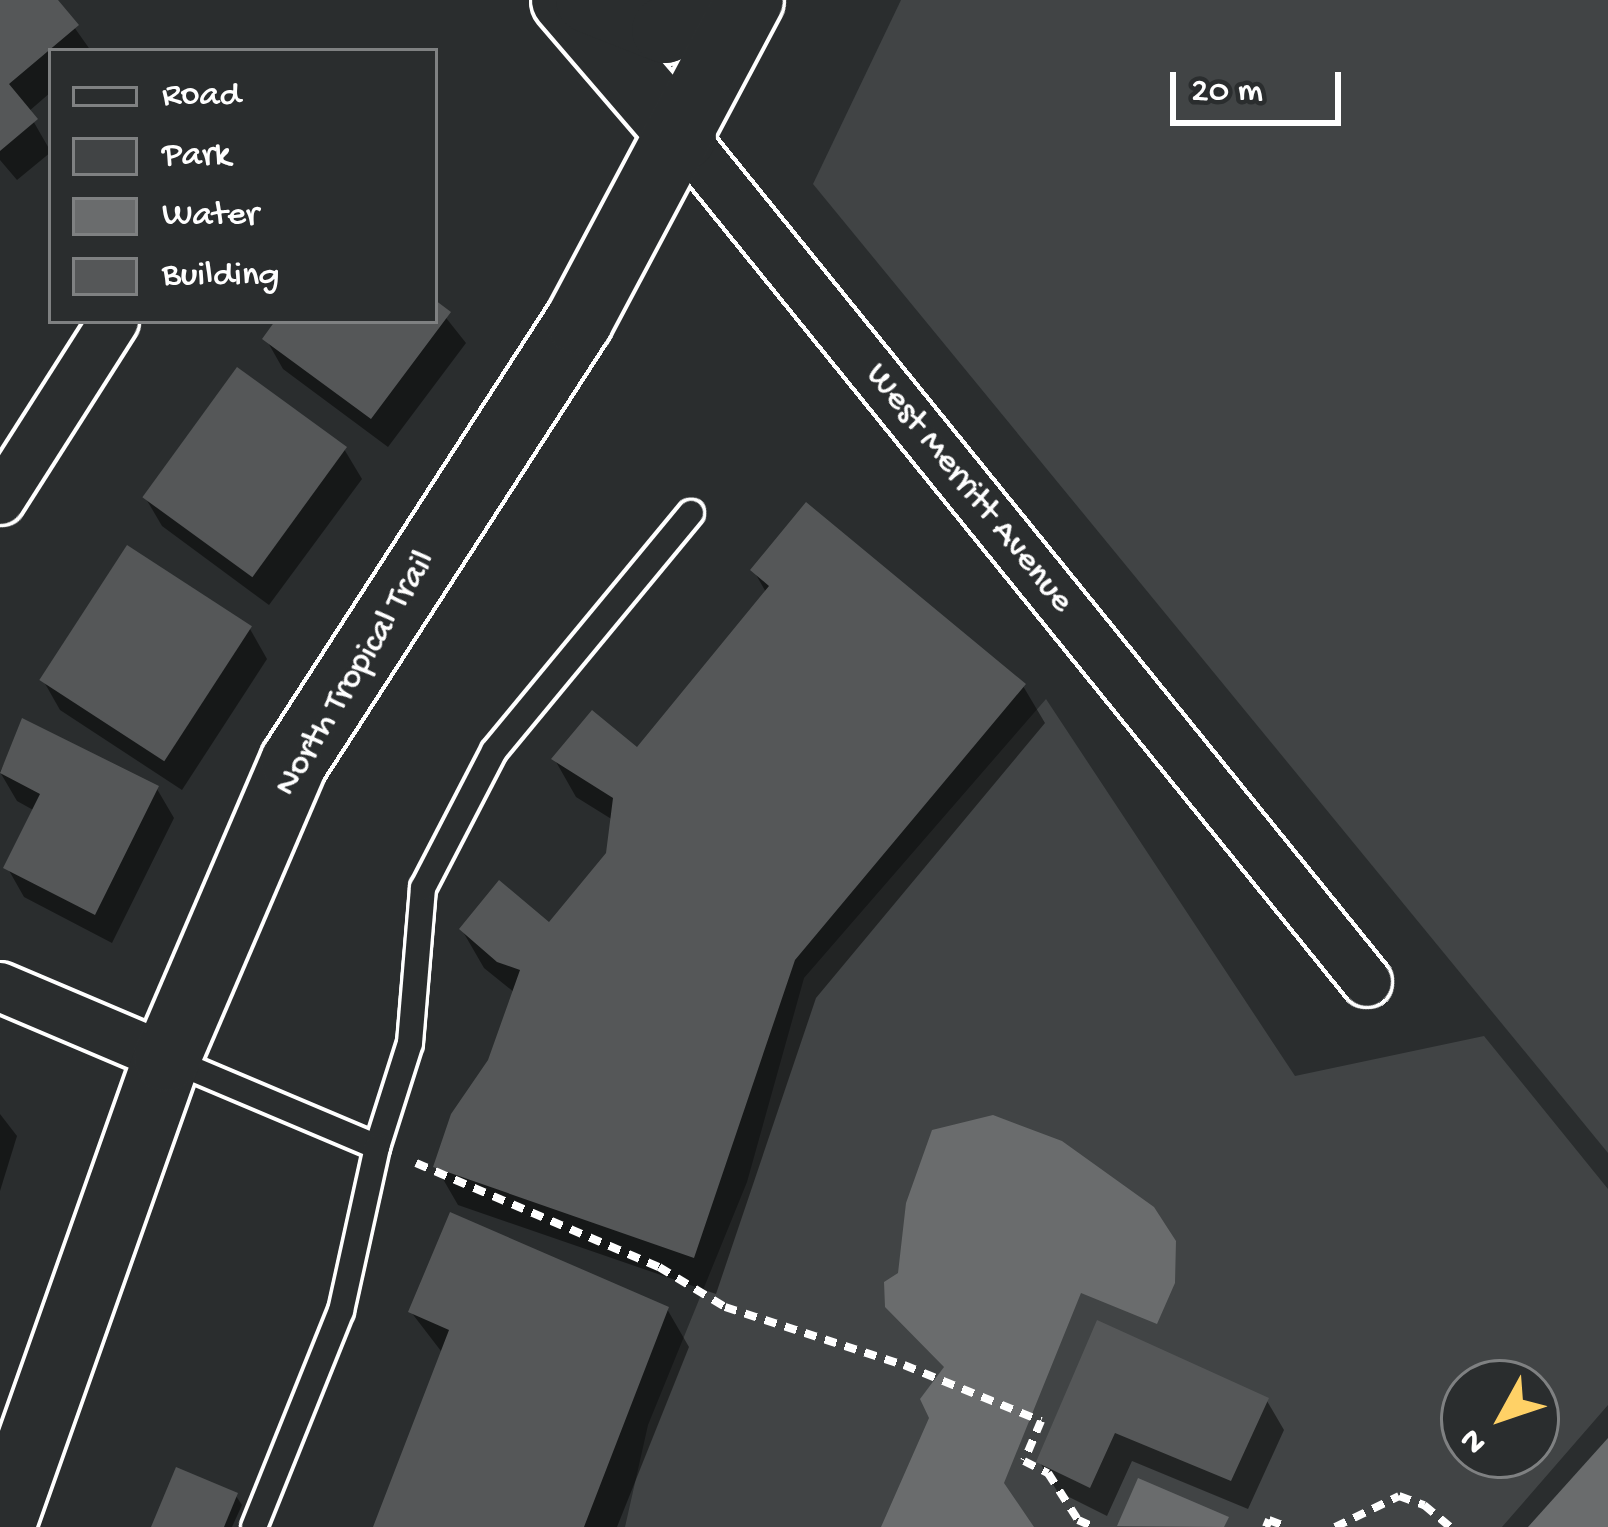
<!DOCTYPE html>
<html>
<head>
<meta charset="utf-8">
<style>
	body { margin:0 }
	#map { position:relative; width:1608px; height:1527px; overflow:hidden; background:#2a2d2e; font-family:"Gochi Hand",sans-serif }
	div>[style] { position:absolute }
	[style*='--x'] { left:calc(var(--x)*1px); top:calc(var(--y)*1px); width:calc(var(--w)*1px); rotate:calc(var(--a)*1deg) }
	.green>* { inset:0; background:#414445 }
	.water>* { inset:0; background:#6a6c6d }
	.shadow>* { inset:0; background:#0007 }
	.building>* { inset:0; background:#555758; transform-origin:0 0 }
	.path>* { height:8px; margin-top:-4px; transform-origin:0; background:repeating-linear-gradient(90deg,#fff 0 12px,transparent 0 21px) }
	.roads { filter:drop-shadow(3px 0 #fff) drop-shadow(-3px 0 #fff) drop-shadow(0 3px #fff) drop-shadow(0 -3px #fff) }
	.lane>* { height:24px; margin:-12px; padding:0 12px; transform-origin:12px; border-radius:12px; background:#2a2d2e }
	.street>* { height:48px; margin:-24px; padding:0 24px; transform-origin:24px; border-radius:24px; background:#2a2d2e }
	.secondary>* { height:66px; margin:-33px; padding:0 33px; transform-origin:33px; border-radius:33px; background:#2a2d2e }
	span { translate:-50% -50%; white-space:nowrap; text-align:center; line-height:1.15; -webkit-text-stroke:9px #2a2d2e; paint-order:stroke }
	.street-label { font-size:36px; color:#fff }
	.legend { position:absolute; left:48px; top:48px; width:390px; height:276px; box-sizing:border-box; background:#2a2d2e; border:3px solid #7f8182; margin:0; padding:15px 21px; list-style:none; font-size:36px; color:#fff }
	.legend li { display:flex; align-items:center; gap:24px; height:60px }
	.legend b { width:60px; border:3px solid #7f8182 }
	.north { position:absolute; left:1440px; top:1359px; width:120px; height:120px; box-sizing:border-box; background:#2a2d2e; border:3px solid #7f8182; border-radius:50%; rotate:230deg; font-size:33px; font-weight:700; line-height:48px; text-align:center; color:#fff }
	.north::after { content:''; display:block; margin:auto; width:42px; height:54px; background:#ffd166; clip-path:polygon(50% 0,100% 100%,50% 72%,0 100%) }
	.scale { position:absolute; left:1170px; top:72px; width:171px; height:54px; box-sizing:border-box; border:6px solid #fff; border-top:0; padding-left:15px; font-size:36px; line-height:42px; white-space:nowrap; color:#fff; -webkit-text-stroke:9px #2a2d2e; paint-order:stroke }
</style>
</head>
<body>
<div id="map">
	<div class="green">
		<i style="clip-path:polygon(901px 0,1608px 0,1608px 1153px,813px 184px)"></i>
		<i style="clip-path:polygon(evenodd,1046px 699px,1295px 1076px,1484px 1036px,1608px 1189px,1608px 1405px,1502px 1527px,625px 1527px,648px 1425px,747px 1182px,804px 978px,1046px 699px,1464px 1383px,1536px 1383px,1536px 1455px,1464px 1455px,1464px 1383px)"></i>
	</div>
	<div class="water">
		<i style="clip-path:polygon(993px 1115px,1062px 1141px,1154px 1207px,1176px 1241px,1175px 1283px,1157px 1324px,1081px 1293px,1004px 1483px,1034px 1527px,881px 1527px,929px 1418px,920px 1399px,944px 1367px,885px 1307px,884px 1282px,898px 1273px,906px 1203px,932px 1130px)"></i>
		<i style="clip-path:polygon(1608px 1438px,1608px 1527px,1528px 1527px)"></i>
		<i style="clip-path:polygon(1138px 1478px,1229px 1517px,1224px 1527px,1117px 1526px)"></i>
	</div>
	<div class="shadow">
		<i style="clip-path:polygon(0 0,55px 0,91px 51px,51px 51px,51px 92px,28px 112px,51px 152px,17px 180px,0 160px)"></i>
		<i style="clip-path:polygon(435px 304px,466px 343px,388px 447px,283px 369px,266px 339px,279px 321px,435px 321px)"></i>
		<i style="clip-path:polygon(344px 449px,362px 479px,269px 605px,162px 526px,145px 497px)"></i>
		<i style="clip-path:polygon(754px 571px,1023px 686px,1045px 723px,816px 998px,716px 1294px,458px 1205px,436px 1167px,491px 1061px,515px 993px,484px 968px,462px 930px,550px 926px,609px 854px,613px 820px,576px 797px,555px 760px,637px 751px,767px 594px)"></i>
		<i style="clip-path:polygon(250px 629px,267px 659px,182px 790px,60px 710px,43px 680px)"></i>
		<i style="clip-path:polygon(24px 722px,157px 789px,174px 818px,112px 943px,24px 897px,7px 867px,35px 811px,17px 801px,0 772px)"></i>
		<i style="clip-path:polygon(0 1114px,17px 1136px,0 1191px)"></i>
		<i style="clip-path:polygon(667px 1309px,689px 1347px,617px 1527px,376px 1527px,444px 1355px,411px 1312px)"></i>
		<i style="clip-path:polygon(1098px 1324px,1267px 1401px,1284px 1430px,1248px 1509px,1132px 1461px,1107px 1516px,1057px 1491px,1039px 1461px)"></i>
		<i style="clip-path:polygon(236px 1496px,242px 1505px,232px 1527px,155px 1527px)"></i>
	</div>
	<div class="building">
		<i style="clip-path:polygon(0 0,58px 0,79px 25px,9px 84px,38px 119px,0 151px)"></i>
		<i style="clip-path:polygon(435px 300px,451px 312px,371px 419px,262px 339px,275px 321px,435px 321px)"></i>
		<i style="left:237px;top:367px;width:136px;height:161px;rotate:36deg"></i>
		<i style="clip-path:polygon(806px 502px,1026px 684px,795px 960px,694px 1258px,433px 1167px,451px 1114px,488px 1060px,520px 970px,497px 962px,459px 929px,499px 880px,549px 922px,606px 853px,613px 798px,551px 759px,592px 710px,637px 747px,769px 586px,750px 570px)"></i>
		<i style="left:127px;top:545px;width:149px;height:161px;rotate:33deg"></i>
		<i style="clip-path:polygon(22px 718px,159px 786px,95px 915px,3px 868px,40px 794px,0 773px)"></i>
		<i style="clip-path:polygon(450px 1212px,669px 1307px,584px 1527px,373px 1527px,449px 1330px,408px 1312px)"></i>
		<i style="clip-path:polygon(1097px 1320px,1269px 1398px,1231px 1481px,1115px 1433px,1090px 1488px,1036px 1462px)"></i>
		<i style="clip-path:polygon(176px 1467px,238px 1493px,224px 1527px,151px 1527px)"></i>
	</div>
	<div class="path">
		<i style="--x:416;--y:1163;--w:264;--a:23.2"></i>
		<i style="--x:659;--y:1267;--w:77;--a:31.2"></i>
		<i style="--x:725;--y:1307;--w:188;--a:18"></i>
		<i style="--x:904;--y:1365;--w:148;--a:22.2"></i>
		<i style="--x:1041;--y:1421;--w:43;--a:113"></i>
		<i style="--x:1024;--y:1461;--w:27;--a:27"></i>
		<i style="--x:1048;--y:1473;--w:56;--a:57.4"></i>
		<i style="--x:1078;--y:1520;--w:17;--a:24"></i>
		<i style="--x:1266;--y:1527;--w:8;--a:-67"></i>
		<i style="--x:1269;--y:1520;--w:19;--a:21"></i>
		<i style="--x:1335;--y:1527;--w:71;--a:-25.8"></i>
		<i style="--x:1399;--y:1496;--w:27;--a:20"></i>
		<i style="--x:1424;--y:1505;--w:34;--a:40"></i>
	</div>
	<div class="roads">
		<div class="lane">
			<i style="--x:169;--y:1059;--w:226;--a:22.9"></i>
			<i style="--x:377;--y:1147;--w:109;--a:-72.4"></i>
			<i style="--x:410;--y:1043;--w:156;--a:-85.2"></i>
			<i style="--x:423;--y:888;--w:154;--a:-62.6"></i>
			<i style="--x:494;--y:751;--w:309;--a:-50.4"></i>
			<i style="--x:254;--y:1527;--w:233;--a:-68.1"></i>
			<i style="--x:341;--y:1311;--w:168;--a:-77.6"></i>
		</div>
		<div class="street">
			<i style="--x:683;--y:137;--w:1087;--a:51.01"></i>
			<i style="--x:0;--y:500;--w:212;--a:-57.5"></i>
			<i style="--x:0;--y:987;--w:181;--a:23"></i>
		</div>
		<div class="secondary">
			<i style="--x:565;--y:0;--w:181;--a:49.3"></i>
			<i style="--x:589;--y:0;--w:82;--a:21.5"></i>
			<i style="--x:665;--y:30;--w:89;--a:-19.7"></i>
			<i style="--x:1;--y:1527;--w:498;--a:-70.5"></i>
			<i style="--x:167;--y:1058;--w:322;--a:-66.8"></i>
			<i style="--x:294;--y:762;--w:525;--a:-57.13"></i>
			<i style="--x:579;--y:321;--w:364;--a:-62"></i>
		</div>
	</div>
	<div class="street-label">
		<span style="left:968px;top:489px;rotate:51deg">West Merritt Avenue</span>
		<span style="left:356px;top:674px;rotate:-59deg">North Tropical Trail</span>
	</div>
	<ul class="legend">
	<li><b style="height:15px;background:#2a2d2e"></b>Road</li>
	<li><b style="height:33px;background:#414445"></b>Park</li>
	<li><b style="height:33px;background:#6a6c6d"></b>Water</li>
	<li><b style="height:33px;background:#555758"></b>Building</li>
	</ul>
	<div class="north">N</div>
	<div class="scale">20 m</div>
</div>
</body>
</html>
